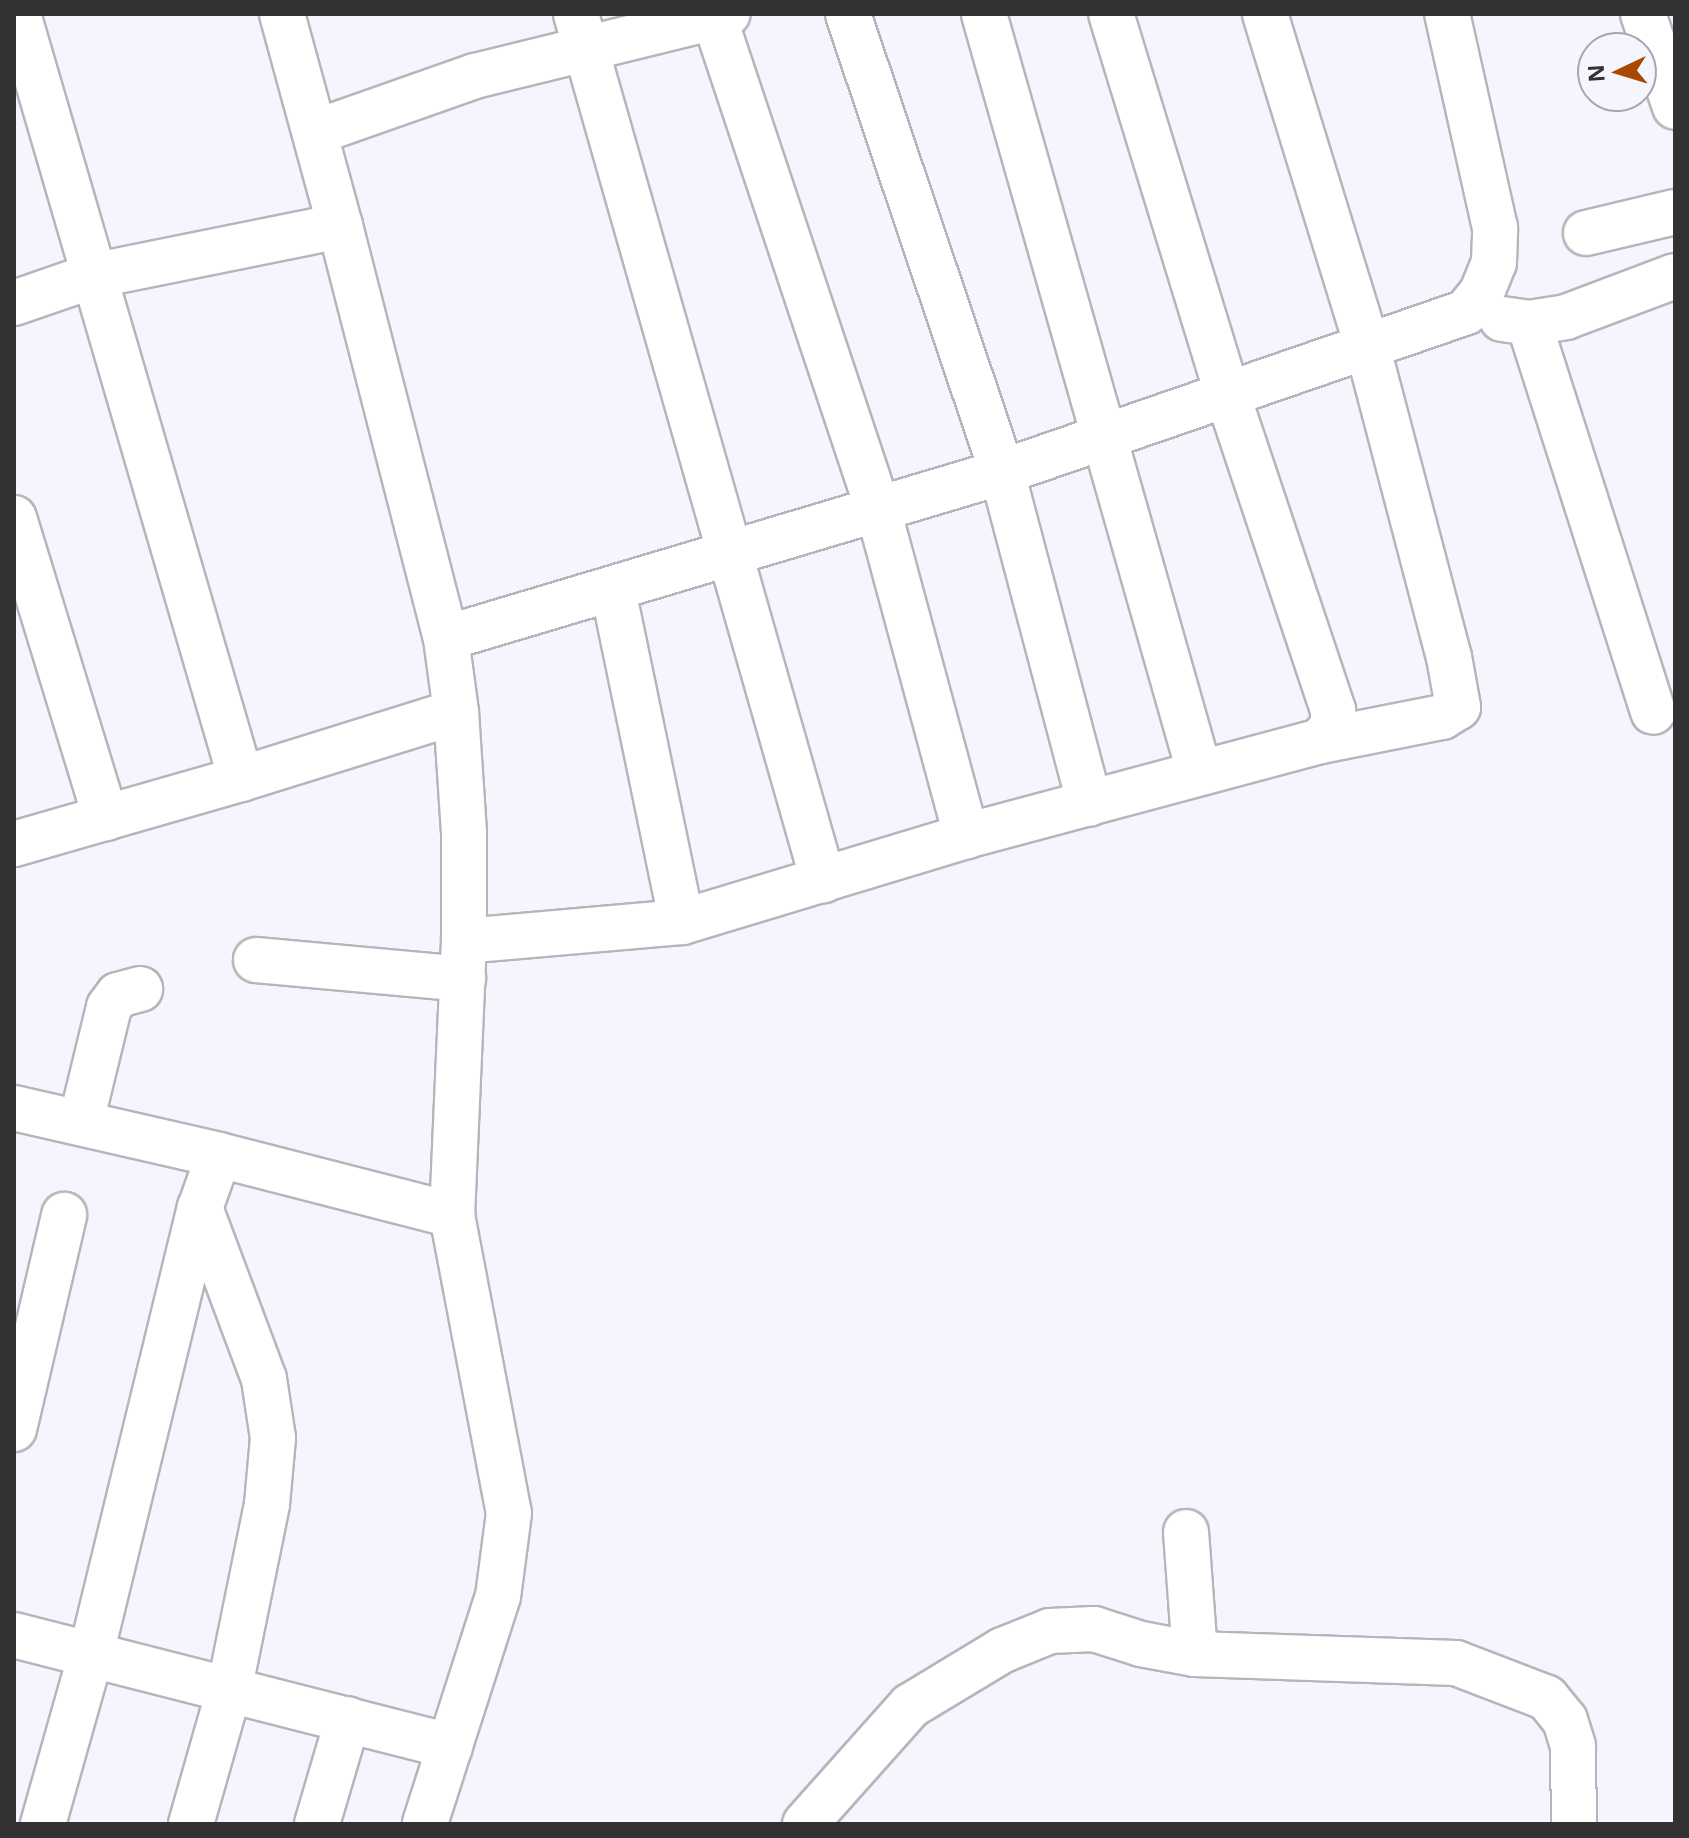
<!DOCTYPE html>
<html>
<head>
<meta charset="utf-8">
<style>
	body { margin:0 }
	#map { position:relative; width:1689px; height:1838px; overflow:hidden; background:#f4f5fd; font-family:"Noto Sans",sans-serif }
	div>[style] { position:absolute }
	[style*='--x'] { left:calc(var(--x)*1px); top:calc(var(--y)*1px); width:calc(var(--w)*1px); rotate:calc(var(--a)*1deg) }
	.roads { filter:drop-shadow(2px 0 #b5b6bd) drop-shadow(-2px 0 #b5b6bd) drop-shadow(0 2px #b5b6bd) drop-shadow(0 -2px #b5b6bd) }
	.minor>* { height:44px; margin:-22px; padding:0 22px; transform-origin:22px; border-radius:22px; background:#fff }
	span { translate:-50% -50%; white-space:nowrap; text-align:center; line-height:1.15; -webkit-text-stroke:6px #f4f5fd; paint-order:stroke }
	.frame { position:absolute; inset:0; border:16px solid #323235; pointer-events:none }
	.north { position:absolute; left:1577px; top:32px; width:80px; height:80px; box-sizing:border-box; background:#f4f5fd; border:2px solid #a6a7ad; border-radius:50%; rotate:266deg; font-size:22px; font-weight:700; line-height:32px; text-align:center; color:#323235 }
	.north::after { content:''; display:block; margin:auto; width:28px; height:36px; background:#a94800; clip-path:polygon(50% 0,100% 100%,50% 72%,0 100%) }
</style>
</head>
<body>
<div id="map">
	<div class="roads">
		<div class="minor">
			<i style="--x:18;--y:14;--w:797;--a:73.75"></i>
			<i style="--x:282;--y:14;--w:220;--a:74.7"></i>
			<i style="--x:340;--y:226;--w:425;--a:75.6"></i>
			<i style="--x:446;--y:638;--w:75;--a:82.3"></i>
			<i style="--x:456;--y:712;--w:122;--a:86.2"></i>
			<i style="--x:464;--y:834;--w:107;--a:90"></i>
			<i style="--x:464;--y:941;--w:274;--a:92.5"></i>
			<i style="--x:452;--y:1215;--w:303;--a:79.2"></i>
			<i style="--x:509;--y:1513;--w:84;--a:97.5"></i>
			<i style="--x:498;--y:1596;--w:239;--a:107.8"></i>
			<i style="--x:576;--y:14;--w:901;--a:74.08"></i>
			<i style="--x:713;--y:14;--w:522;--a:71.57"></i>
			<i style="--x:878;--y:509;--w:339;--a:74.9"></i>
			<i style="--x:848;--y:14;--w:483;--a:71.4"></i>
			<i style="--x:1002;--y:472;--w:343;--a:75.2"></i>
			<i style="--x:984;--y:14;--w:787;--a:74.14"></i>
			<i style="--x:1265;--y:14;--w:346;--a:72.9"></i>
			<i style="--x:1367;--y:345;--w:323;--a:75.3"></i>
			<i style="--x:1449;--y:657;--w:51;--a:79.8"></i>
			<i style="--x:1458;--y:707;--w:19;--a:148"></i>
			<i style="--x:1442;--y:717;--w:123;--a:168.8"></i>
			<i style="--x:1643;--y:14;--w:98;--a:71"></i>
			<i style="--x:316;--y:132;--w:169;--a:-19.4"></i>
			<i style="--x:475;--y:76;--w:260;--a:-13.8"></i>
			<i style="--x:1586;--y:233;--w:91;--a:-13.3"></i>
			<i style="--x:14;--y:303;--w:83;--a:-19.1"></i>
			<i style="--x:92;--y:276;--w:253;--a:-11.4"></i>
			<i style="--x:1502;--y:319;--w:27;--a:8"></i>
			<i style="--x:1529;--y:323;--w:37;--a:-9"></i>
			<i style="--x:1566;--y:317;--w:116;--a:-20.6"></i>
			<i style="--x:1529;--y:323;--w:408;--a:72.3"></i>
			<i style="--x:14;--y:518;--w:314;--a:73"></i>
			<i style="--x:613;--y:590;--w:339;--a:78.3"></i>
			<i style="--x:446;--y:638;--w:580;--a:-16.62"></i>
			<i style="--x:1002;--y:472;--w:491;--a:-19"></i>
			<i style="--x:1466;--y:312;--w:26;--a:-51"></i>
			<i style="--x:1482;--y:292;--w:31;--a:-68"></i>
			<i style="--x:1494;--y:263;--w:35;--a:-88"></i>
			<i style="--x:1495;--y:228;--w:219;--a:-102.6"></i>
			<i style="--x:14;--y:844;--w:236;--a:-16"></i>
			<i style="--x:241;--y:779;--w:225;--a:-17.3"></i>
			<i style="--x:464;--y:941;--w:219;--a:-5"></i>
			<i style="--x:682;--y:922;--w:297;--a:-16.8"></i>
			<i style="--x:966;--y:836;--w:367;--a:-15"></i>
			<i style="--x:1321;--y:741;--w:20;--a:-53"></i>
			<i style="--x:1333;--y:725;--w:15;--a:-90"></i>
			<i style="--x:1333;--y:710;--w:334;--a:-108.5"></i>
			<i style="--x:1227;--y:393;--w:396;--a:-107"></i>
			<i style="--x:256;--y:960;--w:208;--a:5.2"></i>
			<i style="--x:14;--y:1108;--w:210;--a:12.9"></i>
			<i style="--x:219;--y:1155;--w:241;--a:14.4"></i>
			<i style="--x:81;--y:1122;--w:118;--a:-76.3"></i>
			<i style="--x:109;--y:1007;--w:15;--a:-53"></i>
			<i style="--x:118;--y:995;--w:23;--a:-15"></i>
			<i style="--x:14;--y:1429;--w:220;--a:-76.8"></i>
			<i style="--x:1186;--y:1532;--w:122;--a:85.8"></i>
			<i style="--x:14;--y:1635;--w:450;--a:14.3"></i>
			<i style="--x:43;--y:1824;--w:177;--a:-74.2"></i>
			<i style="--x:91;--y:1654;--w:459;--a:-76.3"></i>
			<i style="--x:200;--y:1208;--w:56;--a:-70.3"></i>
			<i style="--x:191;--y:1824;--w:138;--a:-74.1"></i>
			<i style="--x:229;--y:1691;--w:191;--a:-78.5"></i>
			<i style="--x:267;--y:1504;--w:66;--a:-84.8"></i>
			<i style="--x:273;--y:1438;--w:60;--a:-98.7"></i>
			<i style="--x:264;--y:1379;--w:183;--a:-110.5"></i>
			<i style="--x:317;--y:1824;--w:109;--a:-73.6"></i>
			<i style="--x:805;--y:1824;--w:158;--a:-48.3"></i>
			<i style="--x:910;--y:1706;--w:109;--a:-31.1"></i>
			<i style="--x:1003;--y:1650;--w:51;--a:-22"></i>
			<i style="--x:1050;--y:1631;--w:44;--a:-2.6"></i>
			<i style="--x:1094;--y:1629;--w:49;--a:17.7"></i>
			<i style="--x:1141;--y:1644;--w:55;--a:10.5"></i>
			<i style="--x:1195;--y:1654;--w:261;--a:2"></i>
			<i style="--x:1456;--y:1663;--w:97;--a:21"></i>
			<i style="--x:1547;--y:1698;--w:28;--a:51"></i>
			<i style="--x:1565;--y:1720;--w:28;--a:73"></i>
			<i style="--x:1573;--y:1747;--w:77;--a:89.3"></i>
		</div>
	</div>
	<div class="frame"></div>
	<div class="north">N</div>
</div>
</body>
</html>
